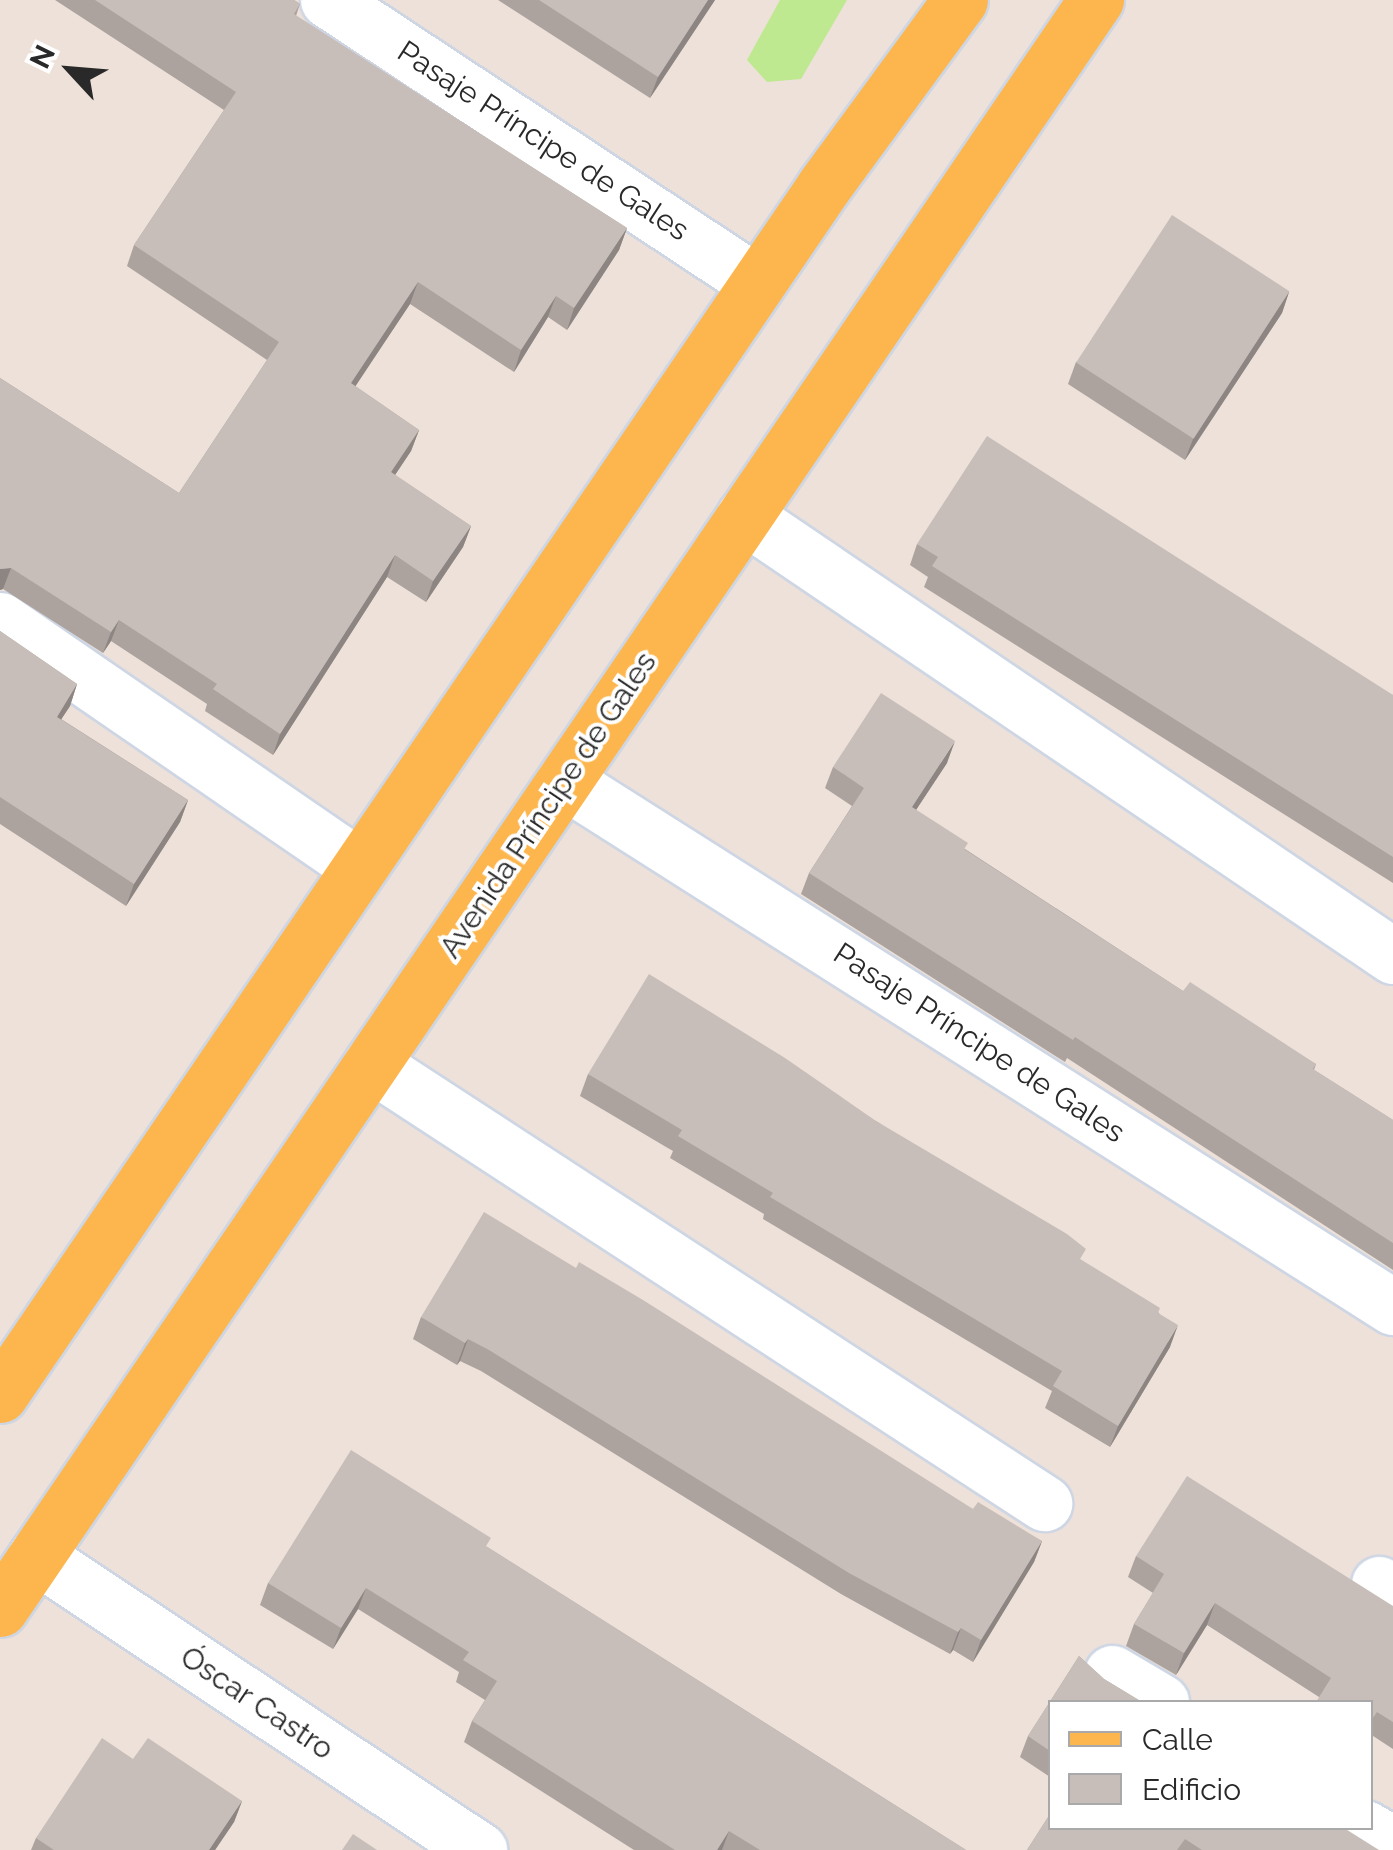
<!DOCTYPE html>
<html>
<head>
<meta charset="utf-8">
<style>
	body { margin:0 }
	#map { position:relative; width:1393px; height:1850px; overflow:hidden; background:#ede1d9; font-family:Raleway,sans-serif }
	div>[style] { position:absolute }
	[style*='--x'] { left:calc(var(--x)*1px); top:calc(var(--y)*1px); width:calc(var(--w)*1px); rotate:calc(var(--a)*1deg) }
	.green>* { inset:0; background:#bee990 }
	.roads { filter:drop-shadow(2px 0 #ced6e4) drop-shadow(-2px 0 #ced6e4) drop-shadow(0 2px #ced6e4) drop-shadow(0 -2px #ced6e4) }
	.minor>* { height:55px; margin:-27.5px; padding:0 27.5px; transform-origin:27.5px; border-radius:27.5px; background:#fff }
	.major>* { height:55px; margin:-27.5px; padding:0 27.5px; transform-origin:27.5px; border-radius:27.5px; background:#fdb64e }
	.wall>* { inset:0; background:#aca39f }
	.shaded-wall>* { inset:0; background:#8c8582 }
	.building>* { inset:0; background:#c8beb9; transform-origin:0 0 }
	span { translate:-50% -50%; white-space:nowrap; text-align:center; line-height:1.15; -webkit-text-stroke:8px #fff; paint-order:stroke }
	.street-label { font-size:30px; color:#292929 }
	.legend { position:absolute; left:1048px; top:1700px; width:325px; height:130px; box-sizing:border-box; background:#fff; border:2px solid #a9a9a9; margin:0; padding:12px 18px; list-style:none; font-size:30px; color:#292929 }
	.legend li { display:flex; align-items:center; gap:20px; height:50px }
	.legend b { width:50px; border:2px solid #a9a9a9 }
	.north { position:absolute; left:20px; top:20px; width:100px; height:100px; -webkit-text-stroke:8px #fff; paint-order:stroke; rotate:296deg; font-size:28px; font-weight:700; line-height:40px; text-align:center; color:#292929 }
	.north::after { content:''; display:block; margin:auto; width:35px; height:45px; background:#292929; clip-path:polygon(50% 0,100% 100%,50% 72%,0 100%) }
</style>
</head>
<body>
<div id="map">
	<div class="green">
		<i style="clip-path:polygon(780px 0,847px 0,801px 79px,767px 82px,747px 60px)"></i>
	</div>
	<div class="roads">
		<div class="minor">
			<i style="--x:328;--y:0;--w:514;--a:33.41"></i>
			<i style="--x:744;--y:516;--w:784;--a:34.14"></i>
			<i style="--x:0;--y:620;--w:436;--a:34.5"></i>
			<i style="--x:564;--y:781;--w:982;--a:32.4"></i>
			<i style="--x:371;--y:1064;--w:804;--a:33.12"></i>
			<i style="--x:36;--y:1556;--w:532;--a:33.57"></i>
			<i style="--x:1379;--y:1584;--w:17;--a:33"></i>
			<i style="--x:1112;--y:1673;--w:57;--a:30.6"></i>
			<i style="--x:1365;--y:1828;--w:32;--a:30"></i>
		</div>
		<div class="major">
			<i style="--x:0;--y:1395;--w:1463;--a:-55.72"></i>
			<i style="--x:824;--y:186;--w:230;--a:-53.8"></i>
			<i style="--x:0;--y:1609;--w:1947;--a:-55.74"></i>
		</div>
	</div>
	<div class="wall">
		<i style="clip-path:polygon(55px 0,294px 0,300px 4px,296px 16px,627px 228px,619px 250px,567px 330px,548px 317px,514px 372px,410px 304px,355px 386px,419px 430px,411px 451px,395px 475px,471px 526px,463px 547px,426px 602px,387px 577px,273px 755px,205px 711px,207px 704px,111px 641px,103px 653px,3px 589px,0 590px,0 378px,179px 493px,267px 360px,127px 266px,134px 245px,224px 110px)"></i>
		<i style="clip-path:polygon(498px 0,715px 0,650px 98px)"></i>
		<i style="clip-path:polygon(1289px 292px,1282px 313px,1185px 460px,1068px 384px,1076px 362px)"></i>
		<i style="clip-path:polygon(917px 544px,1393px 695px,1393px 883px,924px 587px,928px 577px,910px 565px)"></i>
		<i style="clip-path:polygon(0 631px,77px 684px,70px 706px,61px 719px,188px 800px,180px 822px,126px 906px,0 824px)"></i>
		<i style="clip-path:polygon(947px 763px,916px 810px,965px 849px,1183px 991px,1316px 1064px,1314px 1070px,1393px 1120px,1393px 1270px,1067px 1058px,1065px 1062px,801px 894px,809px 873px,852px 806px,825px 788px,833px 767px)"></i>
		<i style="clip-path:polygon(588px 1074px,876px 1121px,1159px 1313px,1170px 1347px,1110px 1447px,1045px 1408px,1052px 1391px,763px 1219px,764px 1214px,670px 1158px,673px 1151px,580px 1096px)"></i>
		<i style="clip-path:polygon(421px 1317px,973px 1509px,1042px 1541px,1034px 1562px,973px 1662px,953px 1650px,950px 1654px,841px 1594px,481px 1371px,460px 1361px,457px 1365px,413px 1339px)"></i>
		<i style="clip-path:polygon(487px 1547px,966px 1850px,634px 1850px,464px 1742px,472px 1721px,485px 1700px,456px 1682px,459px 1672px,358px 1609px,333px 1649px,260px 1605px,268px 1583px)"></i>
		<i style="clip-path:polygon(1136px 1556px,1393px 1606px,1393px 1749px,1370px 1734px,1370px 1702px,1319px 1697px,1207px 1625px,1176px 1675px,1126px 1646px,1134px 1624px,1153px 1593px,1128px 1577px)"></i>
		<i style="clip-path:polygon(1079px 1656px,1104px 1679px,1142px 1702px,1050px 1702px,1050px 1777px,1020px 1757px,1028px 1736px)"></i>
		<i style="clip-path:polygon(133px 1759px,242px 1801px,234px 1822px,215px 1850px,31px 1850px,36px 1838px)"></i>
		<i style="clip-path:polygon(1050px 1814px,1379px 1850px,1027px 1850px)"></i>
	</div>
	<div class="shaded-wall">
		<i style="clip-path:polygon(708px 0,715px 0,650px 98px,658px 77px)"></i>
		<i style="clip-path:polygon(627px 228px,619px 250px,567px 330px,574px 308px)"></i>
		<i style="clip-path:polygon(418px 282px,410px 304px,343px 405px,351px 383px)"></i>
		<i style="clip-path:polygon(1289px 292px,1282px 313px,1185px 460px,1193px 439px)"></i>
		<i style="clip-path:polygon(556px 296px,548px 317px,514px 372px,521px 350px)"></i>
		<i style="clip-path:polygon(419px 430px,411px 451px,383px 493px,391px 472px)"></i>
		<i style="clip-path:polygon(471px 526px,463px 547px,426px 602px,433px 581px)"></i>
		<i style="clip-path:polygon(395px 555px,387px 577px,273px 755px,280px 734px)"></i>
		<i style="clip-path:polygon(11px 568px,3px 589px,0 590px,0 569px)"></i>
		<i style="clip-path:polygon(119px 620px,111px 641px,103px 653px,111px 632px)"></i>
		<i style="clip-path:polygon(77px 684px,70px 706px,49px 738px,57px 717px)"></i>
		<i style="clip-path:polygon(955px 741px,947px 763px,904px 828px,912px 807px)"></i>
		<i style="clip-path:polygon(188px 800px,180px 822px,126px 906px,134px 884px)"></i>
		<i style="clip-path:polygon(1178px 1325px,1170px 1347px,1110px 1447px,1118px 1426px)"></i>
		<i style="clip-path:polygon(468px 1339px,460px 1361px,457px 1365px,465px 1343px)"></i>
		<i style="clip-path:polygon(1042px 1541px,1034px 1562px,973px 1662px,981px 1640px)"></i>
		<i style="clip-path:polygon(366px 1588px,358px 1609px,333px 1649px,341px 1628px)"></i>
		<i style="clip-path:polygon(1215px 1603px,1207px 1625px,1176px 1675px,1184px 1653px)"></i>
		<i style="clip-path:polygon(961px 1628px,953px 1650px,950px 1654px,958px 1632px)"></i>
		<i style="clip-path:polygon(242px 1801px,234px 1822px,215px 1850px,209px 1850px)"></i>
		<i style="clip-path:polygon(729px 1831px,722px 1850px,717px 1850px)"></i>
	</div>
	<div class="building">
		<i style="clip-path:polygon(95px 0,294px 0,300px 4px,294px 14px,627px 228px,574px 308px,556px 296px,521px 350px,418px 282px,351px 383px,419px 430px,391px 472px,471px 526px,433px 581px,395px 555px,280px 734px,213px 689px,217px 684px,119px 620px,111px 632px,11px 568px,0 569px,0 378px,179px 493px,279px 342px,134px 245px,236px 92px)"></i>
		<i style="clip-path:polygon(539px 0,708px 0,658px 77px)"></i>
		<i style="left:1172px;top:215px;width:140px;height:176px;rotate:33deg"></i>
		<i style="clip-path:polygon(987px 436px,1393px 695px,1393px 857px,932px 566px,938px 557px,917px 544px)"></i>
		<i style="clip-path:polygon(0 631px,77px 684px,57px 717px,188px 800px,134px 884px,0 797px)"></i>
		<i style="clip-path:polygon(881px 693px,955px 741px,912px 807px,968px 843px,964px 849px,1183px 991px,1190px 982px,1316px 1064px,1313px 1069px,1393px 1120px,1393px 1243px,1075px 1037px,1073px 1040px,809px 873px,864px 788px,833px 767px)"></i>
		<i style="clip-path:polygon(649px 974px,785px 1058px,876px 1121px,1067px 1234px,1086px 1249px,1080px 1259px,1160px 1308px,1158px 1313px,1178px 1325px,1118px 1426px,1053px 1386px,1062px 1371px,770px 1197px,773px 1193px,678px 1136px,682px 1130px,588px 1074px)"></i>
		<i style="clip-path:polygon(484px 1212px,576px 1268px,579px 1262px,643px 1300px,973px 1509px,978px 1502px,1042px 1541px,981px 1640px,961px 1628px,958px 1632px,849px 1573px,489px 1350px,468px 1339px,465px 1343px,421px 1317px)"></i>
		<i style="clip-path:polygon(351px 1450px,491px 1538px,486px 1546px,966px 1850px,760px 1850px,729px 1831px,717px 1850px,675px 1850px,472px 1721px,497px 1681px,463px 1660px,469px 1652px,366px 1588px,341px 1628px,268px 1583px)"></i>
		<i style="clip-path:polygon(1187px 1476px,1393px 1606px,1393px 1722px,1377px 1712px,1370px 1722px,1370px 1702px,1316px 1702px,1331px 1678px,1215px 1603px,1184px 1653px,1134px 1624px,1164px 1574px,1136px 1556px)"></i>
		<i style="clip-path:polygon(1079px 1656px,1104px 1679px,1142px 1702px,1050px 1702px,1050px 1751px,1028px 1736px)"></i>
		<i style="clip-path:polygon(102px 1738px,133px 1759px,148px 1738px,242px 1801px,209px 1850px,54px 1850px,36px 1838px)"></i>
		<i style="clip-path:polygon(1050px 1814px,1050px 1828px,1344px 1828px,1379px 1850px,1202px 1850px,1185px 1839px,1177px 1850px,1027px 1850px)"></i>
		<i style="clip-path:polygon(353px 1834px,377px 1850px,342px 1850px)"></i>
	</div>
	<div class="street-label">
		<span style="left:543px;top:141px;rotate:33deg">Pasaje Príncipe de Gales</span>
		<span style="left:548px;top:805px;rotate:-56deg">Avenida Príncipe de Gales</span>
		<span style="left:979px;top:1043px;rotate:33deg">Pasaje Príncipe de Gales</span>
		<span style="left:257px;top:1703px;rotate:34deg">Óscar Castro</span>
	</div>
	<ul class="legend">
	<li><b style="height:12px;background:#fdb64e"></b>Calle</li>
	<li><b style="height:28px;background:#c8beb9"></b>Edificio</li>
	</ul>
	<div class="north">N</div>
</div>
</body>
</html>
